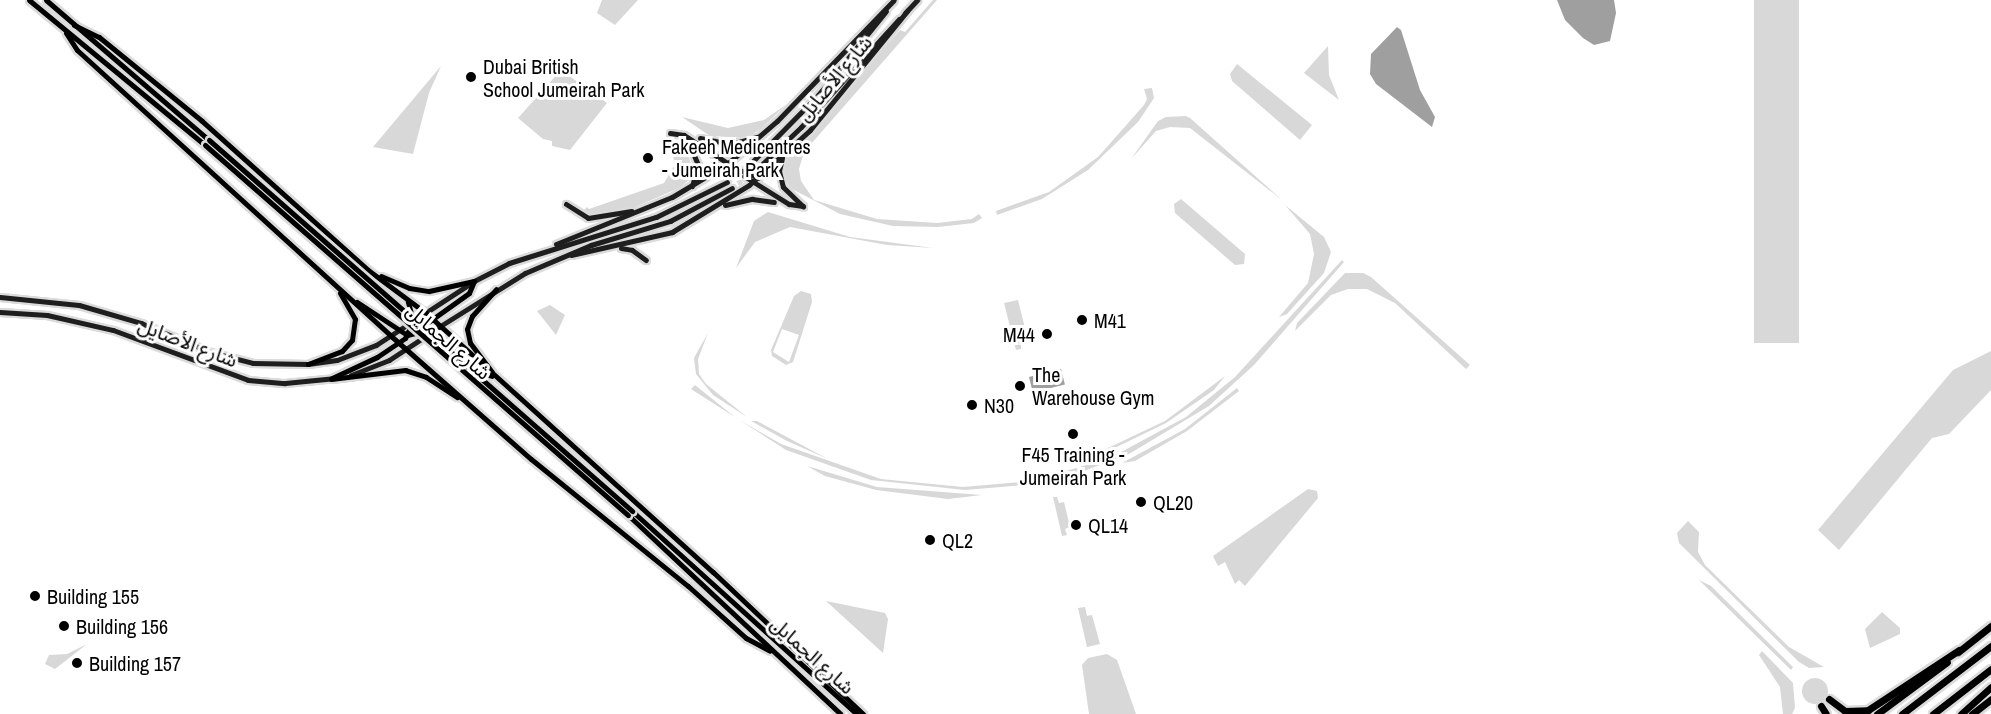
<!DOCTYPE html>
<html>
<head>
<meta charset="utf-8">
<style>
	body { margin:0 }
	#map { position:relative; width:1991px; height:714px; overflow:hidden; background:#fff; font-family:"Archivo Narrow","Noto Sans Arabic",sans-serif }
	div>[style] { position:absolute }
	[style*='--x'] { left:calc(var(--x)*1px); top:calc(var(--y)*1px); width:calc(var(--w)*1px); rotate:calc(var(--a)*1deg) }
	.green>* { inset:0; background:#d8d8d8; transform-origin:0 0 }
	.round { border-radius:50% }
	.water>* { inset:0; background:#9f9f9f; transform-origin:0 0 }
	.secondary-tunnel>* { height:5px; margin-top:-2.5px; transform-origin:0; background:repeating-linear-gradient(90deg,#d9d9d9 0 5px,transparent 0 7.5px) }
	.roads { filter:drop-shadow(2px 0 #dbdbdb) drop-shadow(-2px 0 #dbdbdb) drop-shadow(0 2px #dbdbdb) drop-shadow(0 -2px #dbdbdb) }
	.secondary>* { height:5px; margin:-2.5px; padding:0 2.5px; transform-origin:2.5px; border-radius:2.5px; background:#1e1e1e }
	.primary>* { height:5px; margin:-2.5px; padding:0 2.5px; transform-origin:2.5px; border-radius:2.5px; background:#000 }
	.highway>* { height:7px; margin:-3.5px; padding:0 3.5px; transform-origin:3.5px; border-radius:3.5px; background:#000 }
	.bridges { filter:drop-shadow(2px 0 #dbdbdb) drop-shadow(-2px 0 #dbdbdb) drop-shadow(0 2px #dbdbdb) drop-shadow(0 -2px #dbdbdb) }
	.primary-bridge>* { height:5px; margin:-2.5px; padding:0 2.5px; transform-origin:2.5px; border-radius:2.5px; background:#000 }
	.dots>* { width:16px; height:16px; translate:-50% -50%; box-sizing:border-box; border:3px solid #fff; border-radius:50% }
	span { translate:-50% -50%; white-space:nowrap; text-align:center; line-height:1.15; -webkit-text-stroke:6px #fff; paint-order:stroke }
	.poi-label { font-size:20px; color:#000 }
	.left { translate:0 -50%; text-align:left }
	.right { translate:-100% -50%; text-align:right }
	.street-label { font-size:20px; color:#000 }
</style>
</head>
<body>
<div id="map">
	<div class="green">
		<i style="clip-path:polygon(602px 0,638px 0,615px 25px,597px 13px)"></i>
		<i style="clip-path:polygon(933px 0,937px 0,804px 152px,799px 169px,801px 181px,814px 200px,877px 219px,937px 223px,972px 219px,979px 214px,982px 218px,974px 223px,938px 227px,893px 226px,840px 214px,790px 188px,783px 175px,786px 159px,900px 30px,905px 32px)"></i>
		<i style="left:1754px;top:0;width:45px;height:343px"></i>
		<i style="clip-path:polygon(1328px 46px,1329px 75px,1339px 100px,1304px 73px)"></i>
		<i style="clip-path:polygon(1237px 64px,1312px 125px,1300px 140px,1232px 81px,1230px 74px)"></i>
		<i style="clip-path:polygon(441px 66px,429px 93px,413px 154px,373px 147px)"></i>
		<i style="clip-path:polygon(561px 70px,607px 103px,570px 150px,552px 146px,552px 141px,543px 139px,518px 118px)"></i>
		<i style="clip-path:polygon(1152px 88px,1154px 98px,1138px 122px,1088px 170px,1042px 199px,997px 215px,996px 211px,1049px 192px,1098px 157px,1144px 105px,1147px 99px,1144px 89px)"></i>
		<i style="clip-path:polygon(787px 104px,761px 129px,746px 138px,710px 136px,682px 117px,728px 128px,764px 120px)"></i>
		<i style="clip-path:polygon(1186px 116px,1190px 118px,1282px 200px,1190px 128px,1170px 127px,1156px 131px,1131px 159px,1158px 121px,1166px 117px)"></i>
		<i style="clip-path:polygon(673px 145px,687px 151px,692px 167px,689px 180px,679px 188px,624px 212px,597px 217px,581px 213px,587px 207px,589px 209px,664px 183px,674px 166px)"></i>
		<i style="clip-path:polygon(1181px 199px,1245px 254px,1244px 264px,1235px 265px,1175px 213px,1174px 204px)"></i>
		<i style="clip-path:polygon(1285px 205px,1324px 237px,1331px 252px,1324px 273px,1287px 314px,1279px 317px,1308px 283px,1314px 254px,1310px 234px)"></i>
		<i style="clip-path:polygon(768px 212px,850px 237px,933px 248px,887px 245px,790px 227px,755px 242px,736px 268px,754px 221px)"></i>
		<i style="clip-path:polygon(1342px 260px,1344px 262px,1254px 365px,1209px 406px,1129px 454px,1076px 474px,1034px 484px,965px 490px,871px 480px,786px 450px,691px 389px,695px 385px,736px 418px,781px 444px,881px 479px,963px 487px,1032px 481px,1110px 458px,1186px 417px,1235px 377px)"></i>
		<i style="clip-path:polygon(1345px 273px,1363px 273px,1371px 277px,1470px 365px,1466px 369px,1395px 303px,1367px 289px,1348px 289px,1331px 295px,1295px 331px,1297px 323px)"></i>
		<i style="clip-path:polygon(evenodd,801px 291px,811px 294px,812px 302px,793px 362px,786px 365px,772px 356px,771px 350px,794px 296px,801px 291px,782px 329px,799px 335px,789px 362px,773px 352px,782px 329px)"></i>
		<i style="clip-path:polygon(1018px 300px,1026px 332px,1021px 334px,1021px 349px,1016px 350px,1004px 303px)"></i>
		<i style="clip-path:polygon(550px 305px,565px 315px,556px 335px,537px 311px)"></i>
		<i style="clip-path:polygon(708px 333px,698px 359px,699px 374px,706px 384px,747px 417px,713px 395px,696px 374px,694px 358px)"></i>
		<i style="clip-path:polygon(1991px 351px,1991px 390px,1949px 434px,1932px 438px,1839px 550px,1818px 530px,1953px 370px)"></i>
		<i style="clip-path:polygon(1225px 376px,1214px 390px,1166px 423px,1092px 459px,1091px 456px,1165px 421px)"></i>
		<i style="clip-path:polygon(1237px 388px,1239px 391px,1187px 431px,1135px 461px,1122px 463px,1185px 429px)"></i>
		<i style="clip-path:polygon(751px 421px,757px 421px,828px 459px,787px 441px)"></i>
		<i style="clip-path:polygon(807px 466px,877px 487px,982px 495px,948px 499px,876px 490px,825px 476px)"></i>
		<i style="clip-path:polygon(1308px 489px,1317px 491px,1318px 498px,1245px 586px,1239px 580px,1235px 584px,1225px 562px,1218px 566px,1213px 556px)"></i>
		<i style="clip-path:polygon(1053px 497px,1057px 497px,1059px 503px,1064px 502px,1070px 527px,1065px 529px,1067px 535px,1062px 536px)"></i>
		<i style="clip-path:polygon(1688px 521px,1699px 532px,1698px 552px,1705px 565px,1789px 647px,1824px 667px,1809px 668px,1799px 662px,1679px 543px,1677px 533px)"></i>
		<i style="clip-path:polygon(1699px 580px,1711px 586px,1793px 667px,1791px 670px)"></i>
		<i style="clip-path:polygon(826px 601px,885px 613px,888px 619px,883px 653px)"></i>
		<i style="clip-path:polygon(1085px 607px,1087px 616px,1092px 615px,1100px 644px,1087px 647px,1078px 608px)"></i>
		<i style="clip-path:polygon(1882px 612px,1900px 628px,1900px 634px,1870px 648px,1865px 629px)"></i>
		<i style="clip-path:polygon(87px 644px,55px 669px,45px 664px,49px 655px,67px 654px)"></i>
		<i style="clip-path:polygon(1762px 651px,1793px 683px,1795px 708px,1792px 714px,1783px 714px,1780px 687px,1759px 655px)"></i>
		<i style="clip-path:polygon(1107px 654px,1117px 660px,1136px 714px,1089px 714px,1082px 665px,1088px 658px)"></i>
		<i class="round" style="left:1802px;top:678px;width:26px;height:26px"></i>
	</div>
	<div class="water">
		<i style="clip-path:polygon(1557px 0,1614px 0,1616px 13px,1610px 41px,1594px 45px,1583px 38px,1565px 20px)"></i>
		<i style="clip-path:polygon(1397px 27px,1401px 30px,1420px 90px,1435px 117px,1432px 127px,1376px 84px,1370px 74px,1371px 54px)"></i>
		<i style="left:1061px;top:369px;width:16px;height:33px;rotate:76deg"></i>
	</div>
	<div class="secondary-tunnel">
		<i style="--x:727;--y:182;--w:33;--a:-39"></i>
		<i style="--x:732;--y:188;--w:33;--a:-38"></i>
	</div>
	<div class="roads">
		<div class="secondary">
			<i style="--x:905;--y:13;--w:18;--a:-47"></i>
			<i style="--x:670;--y:133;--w:14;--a:8"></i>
			<i style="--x:684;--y:135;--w:61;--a:32.9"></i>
			<i style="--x:735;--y:168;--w:25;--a:23"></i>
			<i style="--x:700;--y:138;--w:32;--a:11"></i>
			<i style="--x:731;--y:144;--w:28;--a:-15"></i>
			<i style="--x:690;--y:146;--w:21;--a:67"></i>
			<i style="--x:698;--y:165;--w:22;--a:106"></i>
			<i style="--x:782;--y:158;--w:13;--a:103"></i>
			<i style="--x:779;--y:171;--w:16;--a:76"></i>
			<i style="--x:783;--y:187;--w:28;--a:44"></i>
			<i style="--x:753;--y:161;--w:93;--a:-45.4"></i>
			<i style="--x:818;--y:95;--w:108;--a:-51"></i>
			<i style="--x:758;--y:168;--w:59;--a:-43.6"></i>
			<i style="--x:801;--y:127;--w:146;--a:-47.8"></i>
			<i style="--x:744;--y:176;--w:53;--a:31.9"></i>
			<i style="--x:789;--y:204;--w:14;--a:8"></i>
			<i style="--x:566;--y:204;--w:26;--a:32"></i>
			<i style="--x:588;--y:218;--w:44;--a:-9.2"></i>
			<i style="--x:725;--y:205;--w:28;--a:-13"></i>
			<i style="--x:752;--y:199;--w:22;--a:8"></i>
			<i style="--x:556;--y:244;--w:125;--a:-22.1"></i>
			<i style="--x:672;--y:197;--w:64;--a:-31"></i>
			<i style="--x:727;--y:164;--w:66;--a:-40.7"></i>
			<i style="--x:777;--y:121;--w:168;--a:-46"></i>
			<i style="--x:621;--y:248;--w:11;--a:10"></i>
			<i style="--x:632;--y:250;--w:17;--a:36"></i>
			<i style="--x:571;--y:255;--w:104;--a:-12.8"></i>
			<i style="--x:672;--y:232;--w:90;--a:-31.4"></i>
			<i style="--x:749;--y:185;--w:82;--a:-42"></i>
			<i style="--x:810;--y:130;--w:154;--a:-50.8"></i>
			<i style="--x:0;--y:297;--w:79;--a:5.8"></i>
			<i style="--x:79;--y:305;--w:65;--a:16.2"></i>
			<i style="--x:141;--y:323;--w:75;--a:22.8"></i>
			<i style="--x:210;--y:352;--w:44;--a:14.3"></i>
			<i style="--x:253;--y:363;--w:55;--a:1"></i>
			<i style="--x:308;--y:364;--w:29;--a:-8"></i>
			<i style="--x:337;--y:360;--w:42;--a:-21"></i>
			<i style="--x:376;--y:345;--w:117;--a:-33.1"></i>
			<i style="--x:474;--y:281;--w:39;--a:-27"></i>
			<i style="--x:509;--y:263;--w:154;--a:-17.4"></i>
			<i style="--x:656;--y:217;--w:79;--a:-26.2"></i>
			<i style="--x:0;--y:312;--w:47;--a:3.7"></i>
			<i style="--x:47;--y:315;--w:68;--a:12.8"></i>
			<i style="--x:113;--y:330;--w:144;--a:20.3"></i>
			<i style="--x:248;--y:380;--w:37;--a:5"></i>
			<i style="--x:285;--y:383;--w:51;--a:-5.6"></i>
			<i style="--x:437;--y:328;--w:104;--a:-32"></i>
			<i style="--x:525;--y:273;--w:72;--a:-23"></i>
			<i style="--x:591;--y:245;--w:83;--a:-16.9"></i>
			<i style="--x:670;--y:221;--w:70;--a:-28"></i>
			<i style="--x:351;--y:375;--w:41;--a:-21.5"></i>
			<i style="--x:389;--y:360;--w:45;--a:-33.3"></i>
		</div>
		<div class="primary">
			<i style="--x:29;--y:0;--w:228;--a:39.5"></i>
			<i style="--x:46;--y:0;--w:215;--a:40.7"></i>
			<i style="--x:74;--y:25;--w:28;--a:26"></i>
			<i style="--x:99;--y:37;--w:133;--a:39.2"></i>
			<i style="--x:202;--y:121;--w:223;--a:41.9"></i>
			<i style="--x:368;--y:270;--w:72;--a:36.6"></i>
			<i style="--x:426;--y:313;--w:387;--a:42.1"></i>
			<i style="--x:713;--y:572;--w:207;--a:43.4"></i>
			<i style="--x:66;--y:33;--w:20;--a:57"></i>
			<i style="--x:77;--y:50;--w:425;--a:42.3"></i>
			<i style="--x:391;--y:336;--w:186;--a:41.3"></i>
			<i style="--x:531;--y:459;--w:202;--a:39"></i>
			<i style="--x:688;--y:586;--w:78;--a:41.9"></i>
			<i style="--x:746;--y:638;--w:27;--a:28"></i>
			<i style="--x:381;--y:276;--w:30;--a:23"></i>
			<i style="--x:409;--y:288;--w:20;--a:9"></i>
			<i style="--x:429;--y:291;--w:46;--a:-12.5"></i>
			<i style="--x:357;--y:302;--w:60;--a:33.4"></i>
			<i style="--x:407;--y:335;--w:33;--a:-14"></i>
			<i style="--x:420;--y:328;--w:60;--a:-35.5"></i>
			<i style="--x:469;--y:293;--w:13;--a:-67"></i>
			<i style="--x:443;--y:342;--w:49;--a:39.2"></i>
			<i style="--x:481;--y:373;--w:11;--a:15"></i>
			<i style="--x:308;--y:364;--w:36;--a:-21"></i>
			<i style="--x:342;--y:351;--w:15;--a:-48"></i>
			<i style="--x:352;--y:340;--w:21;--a:-82"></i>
			<i style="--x:355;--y:319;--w:30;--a:-120"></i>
			<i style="--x:492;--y:372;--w:36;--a:-127"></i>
			<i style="--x:470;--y:343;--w:14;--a:-102"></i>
			<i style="--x:467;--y:329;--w:14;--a:-69"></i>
			<i style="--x:472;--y:316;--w:36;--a:-48"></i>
			<i style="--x:332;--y:378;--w:50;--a:-25"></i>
			<i style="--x:377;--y:357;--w:34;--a:-34"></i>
			<i style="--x:405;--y:338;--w:19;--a:-65"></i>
			<i style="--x:413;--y:321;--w:20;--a:-105"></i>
			<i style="--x:331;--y:379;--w:75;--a:-6.9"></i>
			<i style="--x:405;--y:370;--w:22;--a:18"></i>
			<i style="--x:426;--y:377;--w:37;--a:33"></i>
			<i style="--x:632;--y:511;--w:303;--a:42.1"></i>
			<i style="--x:628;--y:515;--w:291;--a:43.1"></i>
		</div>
		<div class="highway">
			<i style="--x:1958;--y:652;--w:42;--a:-38.2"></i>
			<i style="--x:1829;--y:699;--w:20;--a:37"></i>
			<i style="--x:1845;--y:711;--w:23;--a:-2"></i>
			<i style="--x:1868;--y:710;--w:109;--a:-33.4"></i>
			<i style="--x:1821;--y:706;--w:9;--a:58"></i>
			<i style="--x:1877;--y:714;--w:87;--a:-36.6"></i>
			<i style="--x:1902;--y:714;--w:112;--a:-37.4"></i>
			<i style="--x:1933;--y:714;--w:73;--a:-37.8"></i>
			<i style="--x:1961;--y:714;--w:40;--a:-42"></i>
			<i style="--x:1972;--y:714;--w:24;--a:-38"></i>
		</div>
	</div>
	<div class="bridges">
		<div class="primary-bridge">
			<i style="--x:209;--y:140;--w:563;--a:41.25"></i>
			<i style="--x:205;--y:145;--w:562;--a:41.18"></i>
		</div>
	</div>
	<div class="dots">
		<i style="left:471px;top:77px;background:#000"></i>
		<i style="left:648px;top:158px;background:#000"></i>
		<i style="left:1082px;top:320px;background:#000"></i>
		<i style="left:1047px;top:334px;background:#000"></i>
		<i style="left:1020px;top:386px;background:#000"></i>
		<i style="left:972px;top:405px;background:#000"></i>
		<i style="left:1073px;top:434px;background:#000"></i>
		<i style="left:1141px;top:502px;background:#000"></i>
		<i style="left:1076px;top:525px;background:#000"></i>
		<i style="left:930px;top:540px;background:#000"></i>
		<i style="left:35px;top:596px;background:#000"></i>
		<i style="left:64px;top:626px;background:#000"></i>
		<i style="left:77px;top:663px;background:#000"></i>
	</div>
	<div class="poi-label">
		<span class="left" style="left:483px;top:78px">Dubai British<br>School Jumeirah Park</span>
		<span class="left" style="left:662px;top:158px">Fakeeh Medicentres<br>- Jumeirah Park</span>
		<span class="left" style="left:1094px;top:320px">M41</span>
		<span class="right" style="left:1035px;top:334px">M44</span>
		<span class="left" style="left:1032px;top:386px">The<br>Warehouse Gym</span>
		<span class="left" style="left:984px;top:405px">N30</span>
		<span style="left:1073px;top:466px">F45 Training -<br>Jumeirah Park</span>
		<span class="left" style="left:1153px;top:502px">QL20</span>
		<span class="left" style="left:1088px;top:525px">QL14</span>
		<span class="left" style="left:942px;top:540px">QL2</span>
		<span class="left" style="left:47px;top:596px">Building 155</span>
		<span class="left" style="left:76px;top:626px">Building 156</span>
		<span class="left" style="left:89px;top:663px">Building 157</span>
	</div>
	<div class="street-label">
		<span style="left:834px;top:78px;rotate:-50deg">شارع الأصايل</span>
		<span style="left:449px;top:341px;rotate:41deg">شارع الجمايل</span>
		<span style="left:188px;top:342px;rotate:21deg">شارع الأصايل</span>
		<span style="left:813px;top:655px;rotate:42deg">شارع الجمايل</span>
	</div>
</div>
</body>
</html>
